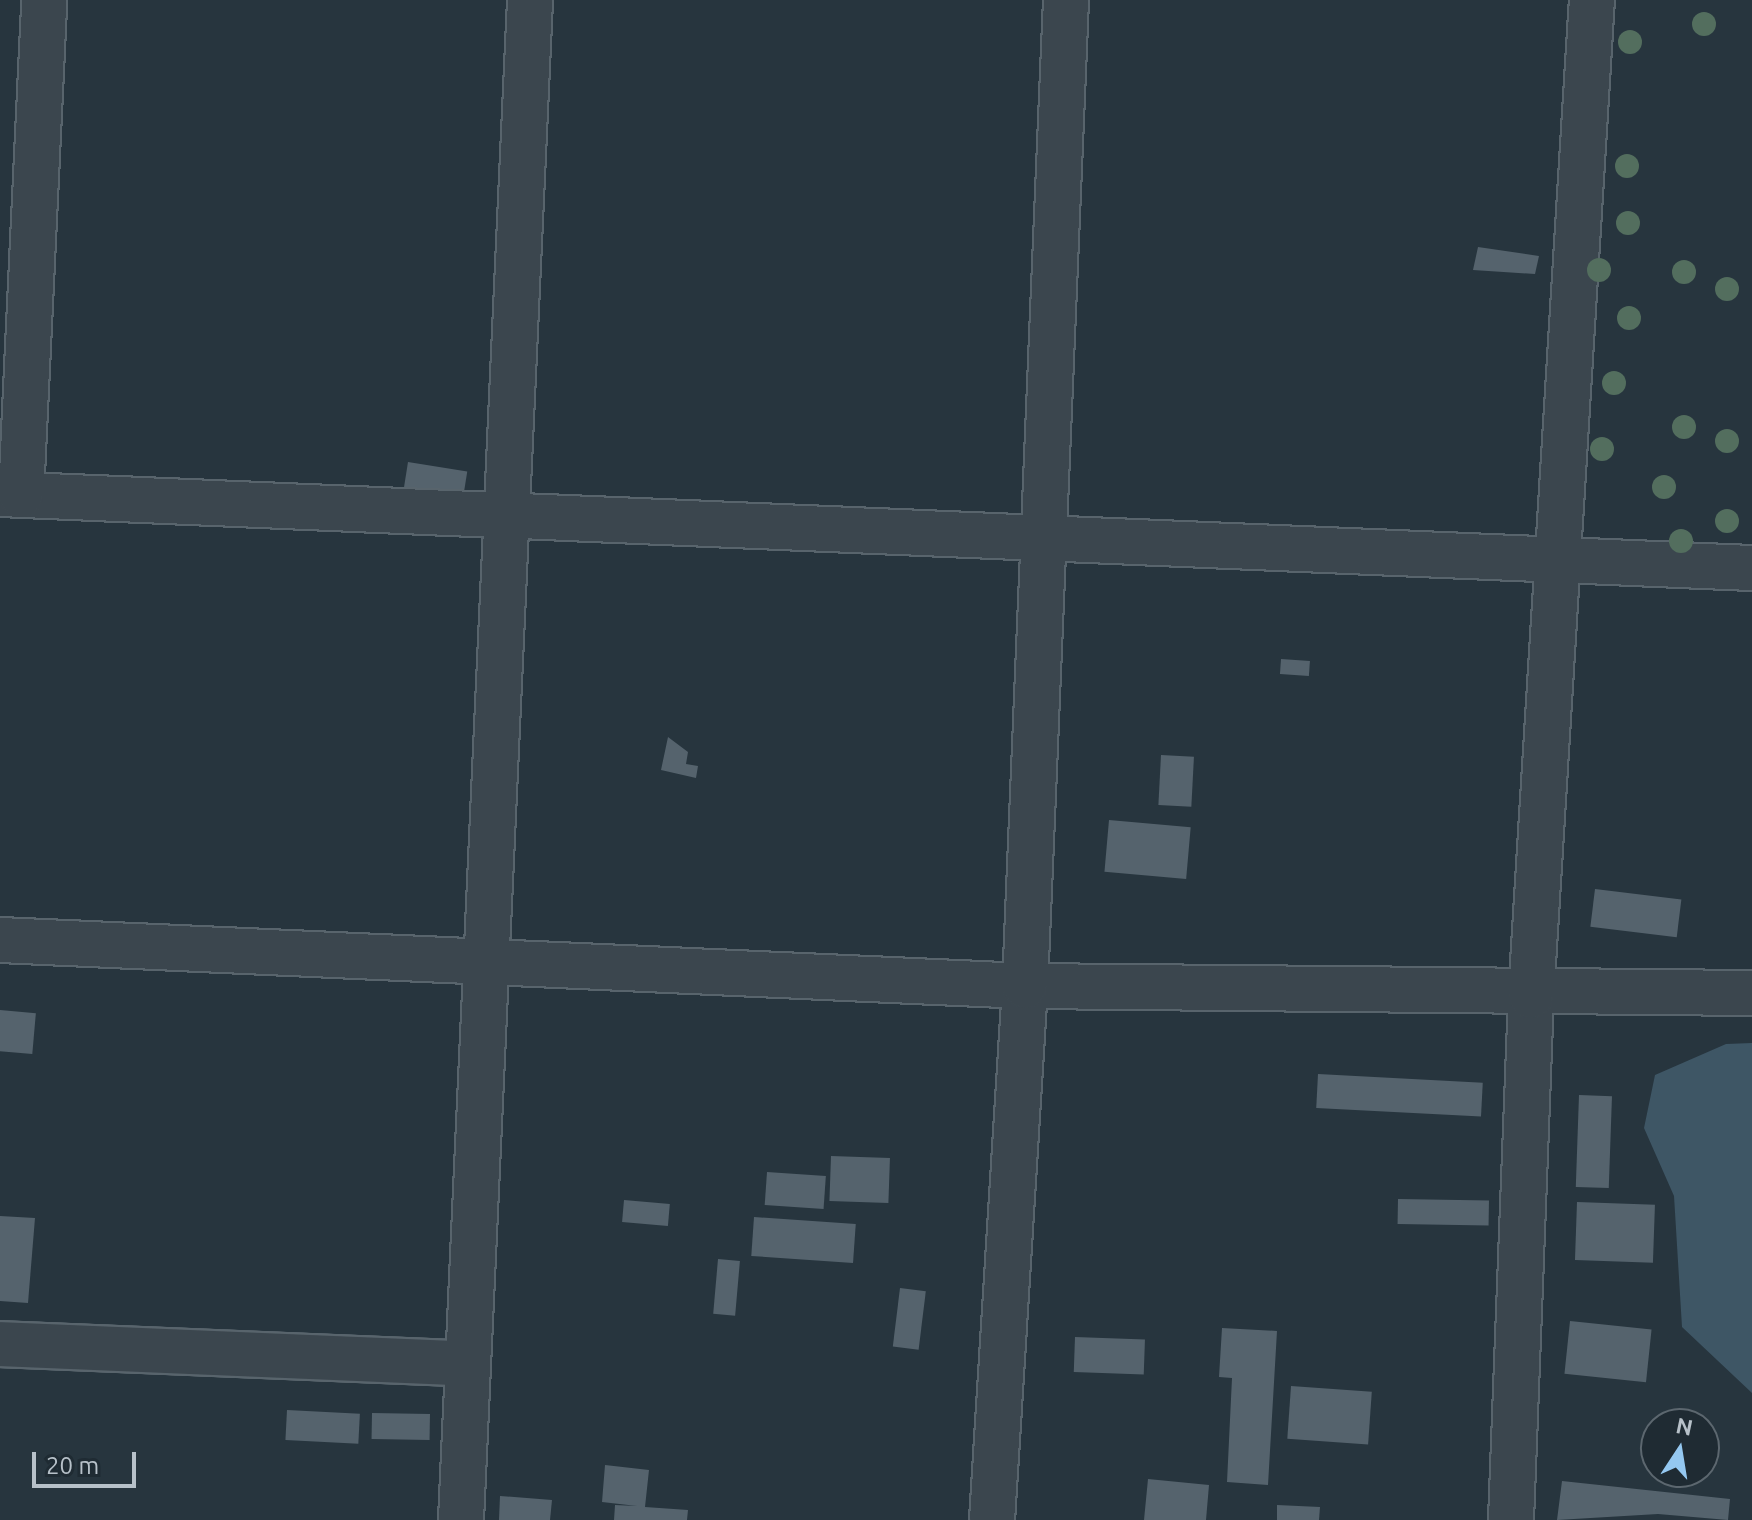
<!DOCTYPE html>
<html>
<head>
<meta charset="utf-8">
<style>
	body { margin:0 }
	#map { position:relative; width:1752px; height:1520px; overflow:hidden; background:#27353e; font-family:Ubuntu,sans-serif }
	div>[style] { position:absolute }
	[style*='--x'] { left:calc(var(--x)*1px); top:calc(var(--y)*1px); width:calc(var(--w)*1px); rotate:calc(var(--a)*1deg) }
	.water>* { inset:0; background:#3e5665 }
	.building>* { inset:0; background:#55636d; transform-origin:0 0 }
	.roads { filter:drop-shadow(2px 0 #58646c) drop-shadow(-2px 0 #58646c) drop-shadow(0 2px #58646c) drop-shadow(0 -2px #58646c) }
	.minor>* { height:44px; margin:-22px; padding:0 22px; transform-origin:22px; border-radius:22px; background:#3b464e }
	.trees>* { width:24px; height:24px; margin:-12px; border-radius:50%; background:#536e5e }
	span { translate:-50% -50%; white-space:nowrap; text-align:center; line-height:1.15; -webkit-text-stroke:6px #1f2b33; paint-order:stroke }
	.north { position:absolute; left:1640px; top:1408px; width:80px; height:80px; box-sizing:border-box; background:#1f2b33; border:2px solid #5c676f; border-radius:50%; rotate:12deg; font-size:22px; font-weight:700; line-height:32px; text-align:center; color:#b7c1c9 }
	.north::after { content:''; display:block; margin:auto; width:28px; height:36px; background:#94c8f1; clip-path:polygon(50% 0,100% 100%,50% 72%,0 100%) }
	.scale { position:absolute; left:32px; top:1452px; width:104px; height:36px; box-sizing:border-box; border:4px solid #b7c1c9; border-top:0; padding-left:10px; font-size:24px; line-height:28px; white-space:nowrap; color:#b7c1c9; -webkit-text-stroke:6px #1f2b33; paint-order:stroke }
</style>
</head>
<body>
<div id="map">
	<div class="water">
		<i style="clip-path:polygon(1752px 1043px,1752px 1393px,1682px 1327px,1674px 1196px,1644px 1128px,1655px 1075px,1726px 1044px)"></i>
	</div>
	<div class="building">
		<i style="clip-path:polygon(1478px 247px,1539px 256px,1535px 274px,1473px 270px)"></i>
		<i style="left:408px;top:462px;width:60px;height:27px;rotate:9deg"></i>
		<i style="left:1281px;top:659px;width:29px;height:15px;rotate:4deg"></i>
		<i style="clip-path:polygon(668px 737px,688px 752px,686px 764px,698px 766px,696px 778px,661px 770px)"></i>
		<i style="left:1161px;top:755px;width:33px;height:50px;rotate:3deg"></i>
		<i style="left:1109px;top:820px;width:82px;height:52px;rotate:5deg"></i>
		<i style="left:1595px;top:889px;width:87px;height:38px;rotate:7deg"></i>
		<i style="left:0;top:1010px;width:36px;height:41px;rotate:5deg"></i>
		<i style="left:1318px;top:1074px;width:165px;height:34px;rotate:3deg"></i>
		<i style="left:1579px;top:1095px;width:33px;height:92px;rotate:2deg"></i>
		<i style="left:831px;top:1156px;width:59px;height:45px;rotate:2deg"></i>
		<i style="left:767px;top:1172px;width:59px;height:33px;rotate:4deg"></i>
		<i style="left:1398px;top:1199px;width:91px;height:25px;rotate:1deg"></i>
		<i style="left:624px;top:1200px;width:46px;height:22px;rotate:5deg"></i>
		<i style="left:1577px;top:1202px;width:78px;height:58px;rotate:2deg"></i>
		<i style="clip-path:polygon(0 1216px,35px 1218px,28px 1303px,0 1301px)"></i>
		<i style="left:754px;top:1217px;width:102px;height:39px;rotate:4deg"></i>
		<i style="left:718px;top:1259px;width:22px;height:55px;rotate:5deg"></i>
		<i style="left:900px;top:1288px;width:26px;height:59px;rotate:7deg"></i>
		<i style="left:1570px;top:1321px;width:82px;height:53px;rotate:6deg"></i>
		<i style="clip-path:polygon(1222px 1328px,1277px 1331px,1268px 1485px,1227px 1482px,1232px 1378px,1219px 1377px)"></i>
		<i style="left:1075px;top:1337px;width:70px;height:35px;rotate:2deg"></i>
		<i style="left:1291px;top:1386px;width:81px;height:53px;rotate:4deg"></i>
		<i style="left:287px;top:1410px;width:73px;height:30px;rotate:3deg"></i>
		<i style="left:372px;top:1413px;width:58px;height:26px;rotate:1deg"></i>
		<i style="clip-path:polygon(605px 1465px,649px 1470px,645px 1507px,688px 1510px,687px 1520px,614px 1520px,615px 1505px,637px 1506px,602px 1502px)"></i>
		<i style="clip-path:polygon(1148px 1479px,1209px 1485px,1206px 1520px,1144px 1520px)"></i>
		<i style="clip-path:polygon(1562px 1481px,1730px 1499px,1728px 1520px,1658px 1514px,1557px 1520px)"></i>
		<i style="clip-path:polygon(500px 1496px,552px 1500px,550px 1520px,499px 1520px)"></i>
		<i style="clip-path:polygon(1277px 1505px,1320px 1507px,1319px 1520px,1277px 1520px)"></i>
	</div>
	<div class="roads">
		<div class="minor">
			<i style="--x:0;--y:494;--w:1754;--a:2.42"></i>
			<i style="--x:21;--y:495;--w:496;--a:-87.3"></i>
			<i style="--x:0;--y:940;--w:1026;--a:2.57"></i>
			<i style="--x:1025;--y:986;--w:727;--a:0.55"></i>
			<i style="--x:0;--y:1344;--w:468;--a:2.4"></i>
			<i style="--x:461;--y:1520;--w:1522;--a:-87.4"></i>
			<i style="--x:992;--y:1520;--w:535;--a:-86.46"></i>
			<i style="--x:1025;--y:986;--w:987;--a:-87.62"></i>
			<i style="--x:1511;--y:1520;--w:524;--a:-87.81"></i>
			<i style="--x:1531;--y:996;--w:998;--a:-86.5"></i>
		</div>
	</div>
	<div class="trees">
		<i style="left:1704px;top:24px"></i>
		<i style="left:1630px;top:42px"></i>
		<i style="left:1627px;top:166px"></i>
		<i style="left:1628px;top:223px"></i>
		<i style="left:1599px;top:270px"></i>
		<i style="left:1684px;top:272px"></i>
		<i style="left:1727px;top:289px"></i>
		<i style="left:1629px;top:318px"></i>
		<i style="left:1614px;top:383px"></i>
		<i style="left:1684px;top:427px"></i>
		<i style="left:1727px;top:441px"></i>
		<i style="left:1602px;top:449px"></i>
		<i style="left:1664px;top:487px"></i>
		<i style="left:1727px;top:521px"></i>
		<i style="left:1681px;top:541px"></i>
	</div>
	<div class="north">N</div>
	<div class="scale">20 m</div>
</div>
</body>
</html>
